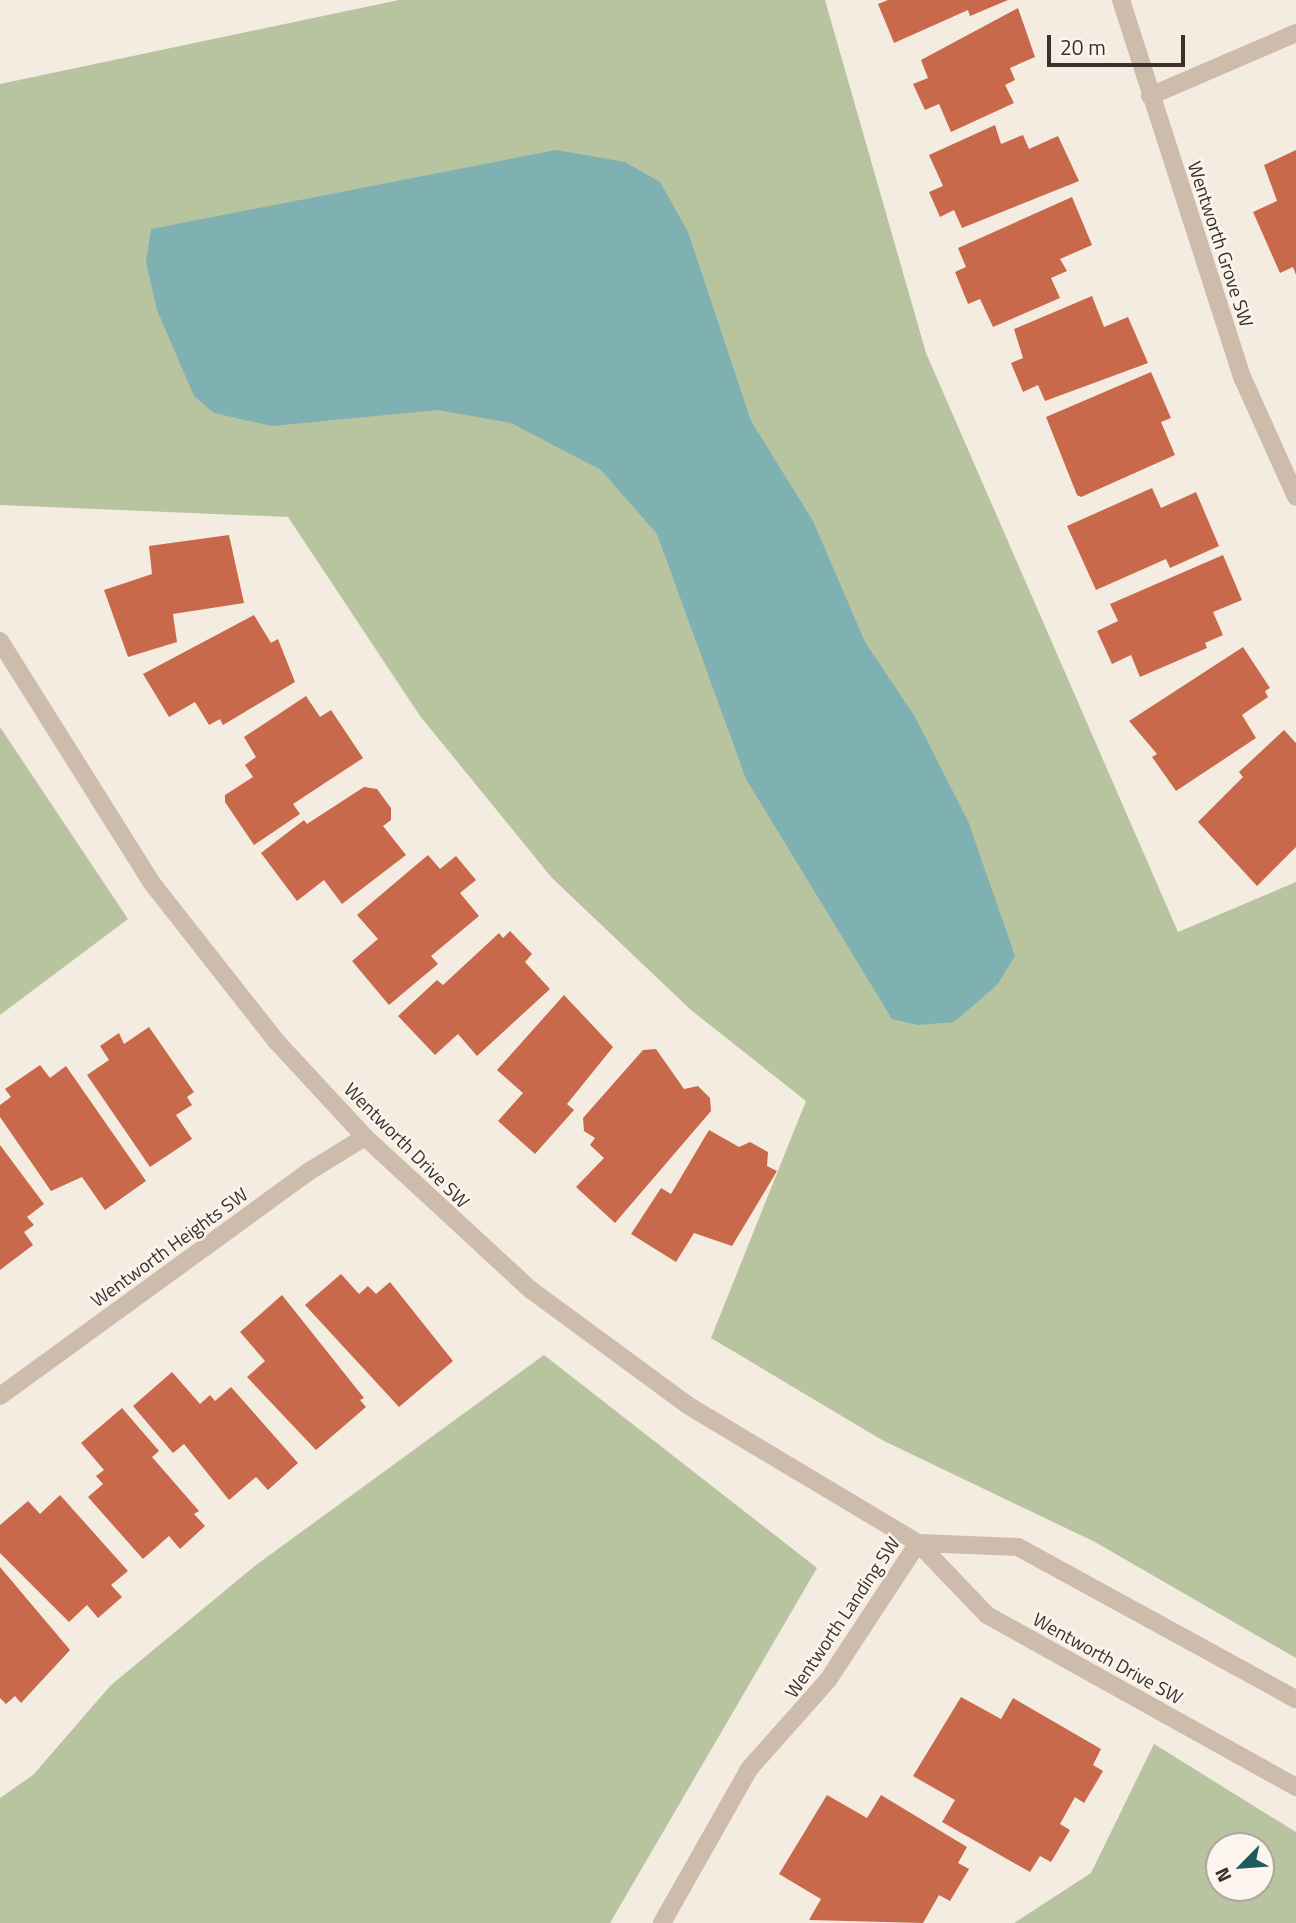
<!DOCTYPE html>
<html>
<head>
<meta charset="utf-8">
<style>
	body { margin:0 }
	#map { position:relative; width:1296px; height:1923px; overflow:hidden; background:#f4ebe1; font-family:"Titillium Web",sans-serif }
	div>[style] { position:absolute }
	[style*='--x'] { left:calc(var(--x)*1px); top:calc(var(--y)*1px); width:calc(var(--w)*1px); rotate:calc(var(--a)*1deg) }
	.green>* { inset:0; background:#b8c4a0 }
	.water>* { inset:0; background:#7fb0b2 }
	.building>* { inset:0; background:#c8694b }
	.minor>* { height:18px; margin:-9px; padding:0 9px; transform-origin:9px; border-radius:9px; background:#cdbbac }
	span { translate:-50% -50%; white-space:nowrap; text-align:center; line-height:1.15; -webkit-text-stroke:5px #fbf5ee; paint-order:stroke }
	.street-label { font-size:19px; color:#3b302b }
	.north { position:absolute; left:1205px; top:1832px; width:70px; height:70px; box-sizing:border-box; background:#fbf5ee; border:2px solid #aea6a0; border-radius:50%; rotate:245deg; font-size:19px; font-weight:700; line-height:28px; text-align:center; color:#3b302b }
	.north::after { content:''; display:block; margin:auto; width:24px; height:32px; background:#1f5a5e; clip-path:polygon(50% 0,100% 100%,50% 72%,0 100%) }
	.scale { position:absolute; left:1047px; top:35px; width:138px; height:32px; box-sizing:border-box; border:4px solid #3b302b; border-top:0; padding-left:9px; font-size:21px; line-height:24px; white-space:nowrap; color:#3b302b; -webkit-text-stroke:5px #fbf5ee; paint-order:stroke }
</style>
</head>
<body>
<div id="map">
	<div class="green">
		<i style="clip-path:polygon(399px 0,825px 0,926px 353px,1178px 932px,1296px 882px,1296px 1658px,1095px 1542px,882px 1440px,711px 1338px,806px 1101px,691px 1010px,552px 878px,420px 716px,288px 517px,0 505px,0 84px)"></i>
		<i style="clip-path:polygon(0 727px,128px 919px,0 1015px)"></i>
		<i style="clip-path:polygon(544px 1355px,817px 1568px,610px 1923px,0 1923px,0 1798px,33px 1775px,111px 1685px,256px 1565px)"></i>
		<i style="clip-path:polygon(evenodd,1154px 1744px,1296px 1832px,1296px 1923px,1014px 1923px,1091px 1873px,1154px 1744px,1219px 1846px,1261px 1846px,1261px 1888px,1219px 1888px,1219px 1846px)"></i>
	</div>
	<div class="water">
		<i style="clip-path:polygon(556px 150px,625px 162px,660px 182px,688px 232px,751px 421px,813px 521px,865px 642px,915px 717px,968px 821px,1015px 956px,997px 985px,954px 1022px,918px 1025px,892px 1019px,746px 779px,657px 534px,601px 470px,511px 423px,438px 410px,272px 426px,214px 413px,194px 396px,157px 310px,146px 262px,151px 229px)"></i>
	</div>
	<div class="building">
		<i style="clip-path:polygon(888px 0,1008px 0,970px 16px,968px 10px,894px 43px,878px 4px)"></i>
		<i style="clip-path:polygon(1018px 8px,1035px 57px,1010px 68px,1015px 80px,1005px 85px,1014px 103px,951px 132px,939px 104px,925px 110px,913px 84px,928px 78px,921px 60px)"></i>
		<i style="clip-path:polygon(995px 125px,1001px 144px,1023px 135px,1029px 149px,1058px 136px,1079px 181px,962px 228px,954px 210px,940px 217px,929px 192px,943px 186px,929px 155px)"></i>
		<i style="clip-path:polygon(1296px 150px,1296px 275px,1293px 267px,1280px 273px,1253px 212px,1277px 201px,1264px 165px)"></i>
		<i style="clip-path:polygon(1072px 197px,1092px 245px,1060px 259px,1067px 271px,1051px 278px,1060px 298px,993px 327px,980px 299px,968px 304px,955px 272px,966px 267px,958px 248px)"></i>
		<i style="clip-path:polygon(1092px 296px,1104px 327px,1128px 317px,1148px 363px,1045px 401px,1038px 385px,1023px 392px,1011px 363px,1023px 358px,1014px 329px)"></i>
		<i style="clip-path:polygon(1151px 372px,1171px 418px,1161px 422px,1175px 455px,1081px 497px,1077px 495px,1046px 417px)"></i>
		<i style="clip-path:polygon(1152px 488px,1161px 508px,1196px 492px,1219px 546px,1170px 568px,1166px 559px,1096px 590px,1067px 526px)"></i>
		<i style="clip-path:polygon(229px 535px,244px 603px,173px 614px,177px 642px,128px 657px,104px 590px,152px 574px,149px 546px)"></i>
		<i style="clip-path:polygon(1223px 555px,1242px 600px,1213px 612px,1223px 635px,1205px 643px,1207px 648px,1140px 677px,1131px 655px,1112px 664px,1097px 631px,1118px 621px,1110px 604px)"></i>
		<i style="clip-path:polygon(254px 615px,271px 643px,278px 639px,295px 682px,223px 725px,220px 719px,209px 725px,195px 702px,169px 717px,143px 674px)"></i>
		<i style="clip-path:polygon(1243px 647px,1270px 688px,1265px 691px,1268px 697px,1242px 715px,1256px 738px,1176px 791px,1152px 757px,1157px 754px,1129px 721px)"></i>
		<i style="clip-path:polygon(306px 696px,320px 717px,331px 710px,363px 758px,293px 804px,300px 814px,254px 845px,225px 802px,225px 795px,253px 777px,245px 765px,256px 757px,244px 737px)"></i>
		<i style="clip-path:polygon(1284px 730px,1296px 743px,1296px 847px,1257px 886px,1198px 822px,1243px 777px,1239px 772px)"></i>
		<i style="clip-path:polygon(364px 787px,377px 789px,391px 808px,391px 820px,383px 826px,406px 855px,342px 904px,324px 880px,297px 901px,261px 853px,304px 820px,307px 824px)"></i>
		<i style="clip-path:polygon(428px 855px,440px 869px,456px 856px,476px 880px,460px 893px,479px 916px,431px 956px,438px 964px,389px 1005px,352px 961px,378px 939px,357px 915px)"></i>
		<i style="clip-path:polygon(510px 931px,532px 954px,525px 962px,550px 989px,477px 1056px,458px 1034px,435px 1055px,398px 1016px,437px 980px,443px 985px,499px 933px,503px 938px)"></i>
		<i style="clip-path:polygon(564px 995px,613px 1047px,567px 1104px,574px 1110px,535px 1154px,498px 1121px,523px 1093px,497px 1070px)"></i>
		<i style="clip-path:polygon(149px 1027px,194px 1092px,187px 1097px,192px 1105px,176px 1115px,192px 1139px,150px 1167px,87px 1075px,109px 1060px,100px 1046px,119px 1033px,124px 1044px)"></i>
		<i style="clip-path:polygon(656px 1049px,684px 1089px,698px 1086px,710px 1098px,711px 1111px,615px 1223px,576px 1187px,604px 1158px,590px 1145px,595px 1138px,584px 1131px,583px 1118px,643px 1050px)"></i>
		<i style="clip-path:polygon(40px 1065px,50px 1078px,66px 1066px,146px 1181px,105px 1210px,82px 1177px,51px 1191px,0 1117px,0 1105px,11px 1097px,5px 1089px)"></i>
		<i style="clip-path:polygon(709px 1130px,739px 1147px,750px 1142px,768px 1152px,767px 1166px,777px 1171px,732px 1246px,694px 1233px,676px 1262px,631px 1234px,661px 1188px,671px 1194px)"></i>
		<i style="clip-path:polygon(0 1145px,44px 1204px,27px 1217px,34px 1225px,24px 1232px,33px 1245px,0 1270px)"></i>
		<i style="clip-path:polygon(341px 1274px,359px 1294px,368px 1286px,376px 1294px,390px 1282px,453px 1361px,399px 1407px,305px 1305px)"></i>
		<i style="clip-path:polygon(282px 1295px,364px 1398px,360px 1400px,366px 1407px,316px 1450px,247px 1377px,265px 1361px,240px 1332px)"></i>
		<i style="clip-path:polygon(172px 1372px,200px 1404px,210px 1395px,215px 1401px,231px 1387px,298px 1463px,268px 1490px,256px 1477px,229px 1500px,184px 1444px,173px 1453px,133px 1406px)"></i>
		<i style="clip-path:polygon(122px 1408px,159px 1451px,152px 1457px,199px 1511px,194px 1514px,205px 1526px,180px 1549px,169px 1536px,143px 1559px,88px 1497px,103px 1484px,96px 1476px,104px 1470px,81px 1443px)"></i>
		<i style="clip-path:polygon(60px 1495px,128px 1571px,111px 1585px,122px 1597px,98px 1618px,87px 1605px,69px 1622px,0 1553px,0 1525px,28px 1501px,40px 1514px)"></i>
		<i style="clip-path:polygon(0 1567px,70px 1650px,21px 1703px,15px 1696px,6px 1704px,0 1698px)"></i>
		<i style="clip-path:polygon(961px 1697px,1001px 1719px,1013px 1698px,1101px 1749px,1093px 1765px,1103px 1771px,1084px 1803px,1075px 1797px,1060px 1824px,1070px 1830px,1051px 1862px,1040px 1856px,1030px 1872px,942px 1822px,955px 1800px,913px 1776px)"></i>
		<i style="clip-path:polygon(827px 1795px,867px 1818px,881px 1795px,967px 1847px,958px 1863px,969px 1869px,950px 1901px,939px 1895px,923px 1923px,809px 1920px,821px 1899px,779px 1874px)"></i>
	</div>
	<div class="minor">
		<i style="--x:1121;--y:0;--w:398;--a:72.2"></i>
		<i style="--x:1243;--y:379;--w:129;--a:65.8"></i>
		<i style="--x:1150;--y:96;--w:159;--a:-23.3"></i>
		<i style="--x:0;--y:641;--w:284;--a:57.9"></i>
		<i style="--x:151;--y:882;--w:204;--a:51.8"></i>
		<i style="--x:277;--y:1042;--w:129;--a:47.2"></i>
		<i style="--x:365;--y:1137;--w:226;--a:42.7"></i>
		<i style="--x:531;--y:1290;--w:196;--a:36.3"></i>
		<i style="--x:689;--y:1406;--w:267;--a:30.9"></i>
		<i style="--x:918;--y:1543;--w:100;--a:46.2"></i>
		<i style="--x:987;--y:1615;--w:354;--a:29.1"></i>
		<i style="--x:0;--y:1396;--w:381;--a:-36"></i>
		<i style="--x:308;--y:1172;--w:67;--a:-31.6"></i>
		<i style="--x:918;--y:1543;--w:100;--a:2.3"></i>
		<i style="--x:1018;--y:1547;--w:317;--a:28.7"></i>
		<i style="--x:662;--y:1923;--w:177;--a:-60.5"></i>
		<i style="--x:749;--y:1769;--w:119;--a:-48.4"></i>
		<i style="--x:828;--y:1680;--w:164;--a:-56.7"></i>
	</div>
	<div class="street-label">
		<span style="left:1221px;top:244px;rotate:72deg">Wentworth Grove SW</span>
		<span style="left:407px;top:1145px;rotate:45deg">Wentworth Drive SW</span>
		<span style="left:169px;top:1247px;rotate:-36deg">Wentworth Heights SW</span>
		<span style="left:842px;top:1617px;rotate:-56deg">Wentworth Landing SW</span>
		<span style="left:1108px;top:1658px;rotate:29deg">Wentworth Drive SW</span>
	</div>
	<div class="north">N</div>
	<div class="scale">20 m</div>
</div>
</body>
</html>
